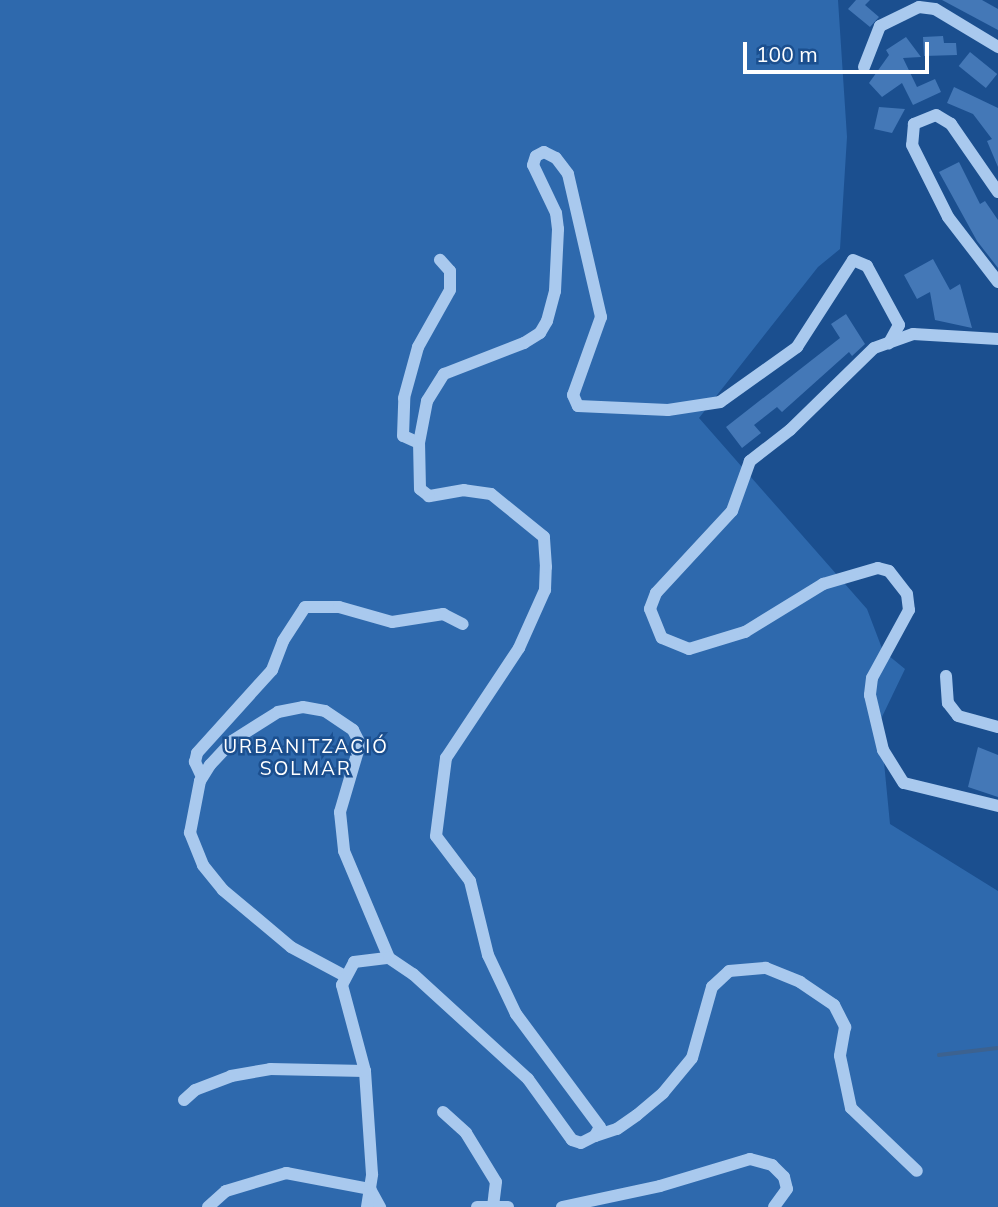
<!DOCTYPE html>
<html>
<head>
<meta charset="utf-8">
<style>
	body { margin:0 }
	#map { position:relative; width:998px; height:1207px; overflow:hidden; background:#1b4f8f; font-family:Mulish,sans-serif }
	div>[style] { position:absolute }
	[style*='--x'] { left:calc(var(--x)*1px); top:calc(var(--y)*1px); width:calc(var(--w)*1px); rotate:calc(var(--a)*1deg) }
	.green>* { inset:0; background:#2e69ad }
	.stream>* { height:3.5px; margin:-1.75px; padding:0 1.75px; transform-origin:1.75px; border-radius:1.75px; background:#3c6290 }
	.building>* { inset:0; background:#4478b7; transform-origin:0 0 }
	.minor>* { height:12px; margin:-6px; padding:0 6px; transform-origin:6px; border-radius:6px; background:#a9c9ee }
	span { translate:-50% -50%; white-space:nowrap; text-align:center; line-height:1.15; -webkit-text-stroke:5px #1b4f8f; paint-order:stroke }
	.neighbourhood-label { font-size:19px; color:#fff; letter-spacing:2px }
	.scale { position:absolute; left:743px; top:42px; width:186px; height:32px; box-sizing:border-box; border:4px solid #fff; border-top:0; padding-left:9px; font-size:21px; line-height:24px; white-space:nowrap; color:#fff; -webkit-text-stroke:5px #1b4f8f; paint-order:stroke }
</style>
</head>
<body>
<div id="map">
	<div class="green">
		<i style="clip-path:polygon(0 0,838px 0,847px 137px,840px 249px,818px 267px,699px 418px,867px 609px,883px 651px,905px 669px,880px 721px,890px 824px,998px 891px,998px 1207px,0 1207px)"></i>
	</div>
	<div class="stream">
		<i style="--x:939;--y:1055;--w:59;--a:-6.8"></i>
	</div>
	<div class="building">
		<i style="clip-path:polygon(856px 0,870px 0,865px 5px,879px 17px,870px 27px,848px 9px)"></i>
		<i style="clip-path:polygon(942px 0,982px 0,998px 9px,998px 30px)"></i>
		<i style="clip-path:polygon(943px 36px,944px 43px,956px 43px,957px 55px,924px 56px,923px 37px)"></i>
		<i style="clip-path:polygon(906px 37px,921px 57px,903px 58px,917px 87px,935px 79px,941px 92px,913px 105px,902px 83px,882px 97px,869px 83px,889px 55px,886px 50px)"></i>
		<i style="left:970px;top:52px;width:35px;height:18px;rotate:39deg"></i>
		<i style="clip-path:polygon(954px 87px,998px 108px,998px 167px,987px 141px,992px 139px,973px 114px,947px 103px)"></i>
		<i style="clip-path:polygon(879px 107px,905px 109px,892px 133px,874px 129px)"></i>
		<i style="clip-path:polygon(959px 162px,980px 204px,985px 201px,998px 220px,998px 268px,977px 241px,939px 172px)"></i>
		<i style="clip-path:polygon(933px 259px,950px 290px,960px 284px,972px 328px,935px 320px,930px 292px,917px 299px,904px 275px)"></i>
		<i style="clip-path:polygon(846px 314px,865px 344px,852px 356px,849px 352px,782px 412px,777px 407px,754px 425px,761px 433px,742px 448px,726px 427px,840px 338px,831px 324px)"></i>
		<i style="clip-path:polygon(978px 747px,998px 755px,998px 797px,968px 787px)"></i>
	</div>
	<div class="minor">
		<i style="--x:864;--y:67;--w:44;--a:-68.7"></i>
		<i style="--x:880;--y:26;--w:43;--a:-26"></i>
		<i style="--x:919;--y:7;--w:16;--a:7"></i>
		<i style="--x:935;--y:9;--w:74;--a:31.1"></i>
		<i style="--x:998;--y:192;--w:83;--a:-124.7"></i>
		<i style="--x:951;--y:124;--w:17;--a:-149"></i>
		<i style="--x:936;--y:115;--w:24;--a:158"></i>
		<i style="--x:914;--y:124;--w:21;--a:95"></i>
		<i style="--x:912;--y:145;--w:80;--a:63.4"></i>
		<i style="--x:948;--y:217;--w:82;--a:52.4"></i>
		<i style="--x:998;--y:339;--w:85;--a:-176.6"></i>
		<i style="--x:913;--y:334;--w:41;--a:160.3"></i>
		<i style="--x:874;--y:348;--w:117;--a:135.7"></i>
		<i style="--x:790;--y:430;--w:51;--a:142.2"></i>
		<i style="--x:750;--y:461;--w:53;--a:109.8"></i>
		<i style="--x:732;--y:511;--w:112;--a:132.8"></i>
		<i style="--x:656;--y:593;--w:17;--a:111"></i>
		<i style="--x:650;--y:609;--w:31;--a:68"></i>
		<i style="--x:662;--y:638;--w:29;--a:22"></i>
		<i style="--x:689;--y:649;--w:59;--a:-16.9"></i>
		<i style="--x:745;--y:632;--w:92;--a:-31.6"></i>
		<i style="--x:823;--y:584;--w:57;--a:-16.2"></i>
		<i style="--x:878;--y:568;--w:11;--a:15"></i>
		<i style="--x:889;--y:571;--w:29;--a:52"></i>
		<i style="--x:907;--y:594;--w:16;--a:83"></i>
		<i style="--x:909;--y:610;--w:77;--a:118.6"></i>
		<i style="--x:872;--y:678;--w:17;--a:97"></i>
		<i style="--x:870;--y:695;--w:57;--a:76.7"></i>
		<i style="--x:883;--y:750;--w:39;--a:58"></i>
		<i style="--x:904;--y:783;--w:97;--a:13.7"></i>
		<i style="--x:419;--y:443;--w:17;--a:-156"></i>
		<i style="--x:403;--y:436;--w:38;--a:-88"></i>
		<i style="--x:404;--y:398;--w:53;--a:-74.6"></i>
		<i style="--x:418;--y:347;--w:65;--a:-60.7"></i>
		<i style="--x:450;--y:290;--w:19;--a:-90"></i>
		<i style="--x:450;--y:271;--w:15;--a:-132"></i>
		<i style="--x:946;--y:676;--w:27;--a:86"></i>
		<i style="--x:948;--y:703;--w:16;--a:52"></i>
		<i style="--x:958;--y:716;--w:41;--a:15.4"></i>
		<i style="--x:202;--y:777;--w:17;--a:-115"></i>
		<i style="--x:195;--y:762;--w:9;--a:-77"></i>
		<i style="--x:197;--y:753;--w:112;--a:-47.9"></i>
		<i style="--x:272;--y:670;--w:31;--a:-69"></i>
		<i style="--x:283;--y:641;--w:40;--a:-57.1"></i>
		<i style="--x:305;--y:607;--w:34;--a:0"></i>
		<i style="--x:339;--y:607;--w:55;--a:15.8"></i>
		<i style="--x:392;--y:622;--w:52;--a:-8.9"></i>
		<i style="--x:443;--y:614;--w:22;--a:27"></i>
		<i style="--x:345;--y:976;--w:61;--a:-151.8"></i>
		<i style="--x:291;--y:947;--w:89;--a:-140"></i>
		<i style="--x:223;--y:890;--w:32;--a:-129"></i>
		<i style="--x:203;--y:865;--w:35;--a:-112"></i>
		<i style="--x:190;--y:833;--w:53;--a:-79.1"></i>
		<i style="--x:200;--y:781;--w:19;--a:-58"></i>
		<i style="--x:210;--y:765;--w:33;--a:-47"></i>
		<i style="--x:232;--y:741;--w:54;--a:-32.2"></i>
		<i style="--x:278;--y:712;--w:25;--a:-11"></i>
		<i style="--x:303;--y:707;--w:22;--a:10"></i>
		<i style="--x:325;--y:711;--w:34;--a:34"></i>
		<i style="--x:353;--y:730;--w:16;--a:63"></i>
		<i style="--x:360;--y:744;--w:71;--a:106.4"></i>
		<i style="--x:340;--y:812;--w:39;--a:84"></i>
		<i style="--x:344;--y:851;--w:116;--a:67.2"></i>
		<i style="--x:184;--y:1100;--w:15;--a:-42"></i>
		<i style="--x:195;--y:1090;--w:39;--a:-21"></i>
		<i style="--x:231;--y:1076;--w:40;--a:-10"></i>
		<i style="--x:270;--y:1069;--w:95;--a:1.2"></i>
		<i style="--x:443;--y:1112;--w:31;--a:42"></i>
		<i style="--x:466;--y:1133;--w:57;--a:58.5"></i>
		<i style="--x:496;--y:1182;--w:24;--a:97"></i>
		<i style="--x:595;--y:1136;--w:23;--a:-18"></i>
		<i style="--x:617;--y:1129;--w:24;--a:-35"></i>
		<i style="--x:637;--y:1115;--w:34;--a:-40"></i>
		<i style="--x:663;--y:1093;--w:45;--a:-50.4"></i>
		<i style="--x:692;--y:1058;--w:74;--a:-74.3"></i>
		<i style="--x:712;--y:987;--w:23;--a:-43"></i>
		<i style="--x:729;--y:971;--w:37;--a:-5"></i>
		<i style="--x:766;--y:968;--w:37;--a:22"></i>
		<i style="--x:800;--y:982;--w:41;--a:34.1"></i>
		<i style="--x:834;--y:1005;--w:25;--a:63"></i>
		<i style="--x:845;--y:1027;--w:29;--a:100"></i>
		<i style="--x:840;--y:1056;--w:53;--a:78.1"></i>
		<i style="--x:851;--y:1108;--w:91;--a:43.7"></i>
		<i style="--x:208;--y:1207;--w:24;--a:-42"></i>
		<i style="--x:226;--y:1191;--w:63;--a:-16.7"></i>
		<i style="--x:286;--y:1173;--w:86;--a:10.8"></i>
		<i style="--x:370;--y:1189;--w:21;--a:61"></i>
		<i style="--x:367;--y:1207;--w:33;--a:-81"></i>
		<i style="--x:372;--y:1174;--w:103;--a:-93.9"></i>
		<i style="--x:365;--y:1071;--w:89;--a:-105"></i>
		<i style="--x:342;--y:985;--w:26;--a:-62"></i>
		<i style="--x:354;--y:962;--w:35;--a:-7"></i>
		<i style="--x:389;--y:958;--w:29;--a:34"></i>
		<i style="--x:413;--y:974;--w:156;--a:42.4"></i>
		<i style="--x:528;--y:1079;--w:75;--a:54.2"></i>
		<i style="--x:572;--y:1140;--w:9;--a:18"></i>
		<i style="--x:581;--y:1143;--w:16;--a:-27"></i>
		<i style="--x:595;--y:1136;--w:10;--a:-61"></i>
		<i style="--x:600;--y:1127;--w:141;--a:-126.6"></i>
		<i style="--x:516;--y:1014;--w:65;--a:-115.4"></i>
		<i style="--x:488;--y:955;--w:76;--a:-103.7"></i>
		<i style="--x:470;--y:881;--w:56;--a:-127.1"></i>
		<i style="--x:436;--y:836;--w:79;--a:-82.7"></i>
		<i style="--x:446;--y:758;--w:132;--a:-56.4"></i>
		<i style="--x:519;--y:648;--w:64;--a:-65.9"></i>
		<i style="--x:545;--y:590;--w:23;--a:-88"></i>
		<i style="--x:546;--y:567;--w:30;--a:-94"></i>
		<i style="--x:544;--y:537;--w:68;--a:-140.9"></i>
		<i style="--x:491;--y:494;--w:27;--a:-172"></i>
		<i style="--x:464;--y:490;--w:36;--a:170"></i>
		<i style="--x:429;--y:496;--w:11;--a:-142"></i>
		<i style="--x:420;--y:489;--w:46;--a:-91.2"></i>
		<i style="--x:419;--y:443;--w:43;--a:-79.2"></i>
		<i style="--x:427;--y:401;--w:32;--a:-58"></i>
		<i style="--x:444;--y:374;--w:86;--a:-21.2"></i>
		<i style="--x:524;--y:343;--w:19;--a:-32"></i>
		<i style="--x:540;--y:333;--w:14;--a:-60"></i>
		<i style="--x:547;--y:321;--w:31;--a:-75"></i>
		<i style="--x:555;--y:291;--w:62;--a:-87.2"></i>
		<i style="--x:558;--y:229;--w:16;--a:-97"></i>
		<i style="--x:556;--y:213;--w:53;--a:-115.6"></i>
		<i style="--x:533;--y:165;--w:9;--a:-72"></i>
		<i style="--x:536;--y:156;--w:9;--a:-27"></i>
		<i style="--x:544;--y:152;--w:13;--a:27"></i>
		<i style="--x:556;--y:158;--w:20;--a:53"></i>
		<i style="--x:568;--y:174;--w:147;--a:77"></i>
		<i style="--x:601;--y:317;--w:83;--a:109.7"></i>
		<i style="--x:573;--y:395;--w:12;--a:66"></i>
		<i style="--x:578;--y:406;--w:90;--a:2.5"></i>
		<i style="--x:668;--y:410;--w:53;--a:-8.7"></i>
		<i style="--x:720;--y:402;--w:95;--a:-35.5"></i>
		<i style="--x:797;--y:347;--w:103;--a:-57.2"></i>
		<i style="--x:853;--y:260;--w:15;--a:23"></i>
		<i style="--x:867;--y:266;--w:67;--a:61.5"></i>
		<i style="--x:899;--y:325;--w:21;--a:119"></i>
		<i style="--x:477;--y:1207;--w:31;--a:0"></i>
		<i style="--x:562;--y:1207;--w:100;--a:-12.1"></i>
		<i style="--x:660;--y:1186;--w:94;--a:-16.7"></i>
		<i style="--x:750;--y:1159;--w:23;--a:15"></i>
		<i style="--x:772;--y:1165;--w:17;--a:45"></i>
		<i style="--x:784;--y:1177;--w:12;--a:76"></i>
		<i style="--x:787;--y:1189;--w:22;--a:126"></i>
	</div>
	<div class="neighbourhood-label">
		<span style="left:306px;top:758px">URBANITZACIÓ<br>SOLMAR</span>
	</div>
	<div class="scale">100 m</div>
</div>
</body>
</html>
